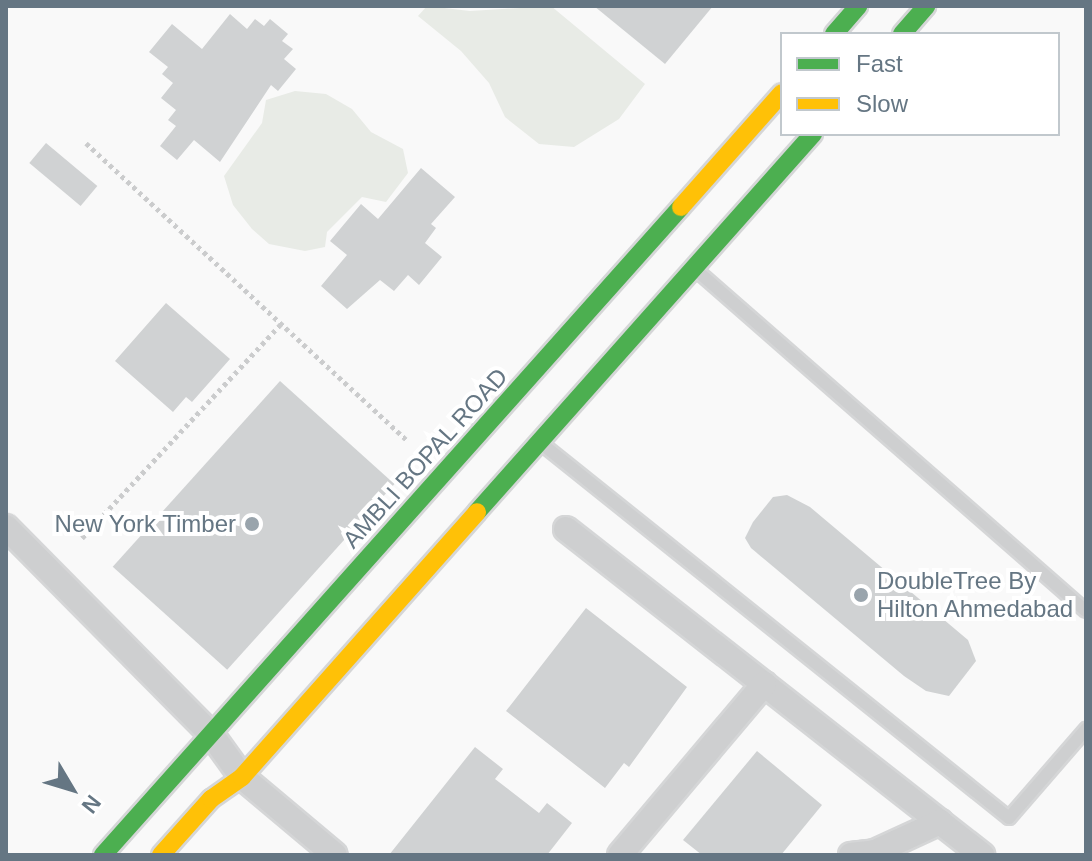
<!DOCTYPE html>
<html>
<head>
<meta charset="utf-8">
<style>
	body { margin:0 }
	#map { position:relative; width:1092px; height:861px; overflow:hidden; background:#f9f9f9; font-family:Arial,sans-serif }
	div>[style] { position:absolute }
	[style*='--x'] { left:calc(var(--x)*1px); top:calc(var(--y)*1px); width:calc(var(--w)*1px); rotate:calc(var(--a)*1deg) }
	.green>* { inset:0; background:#e8ebe6 }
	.building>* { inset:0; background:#d0d2d3; transform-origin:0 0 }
	.path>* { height:5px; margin-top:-2.5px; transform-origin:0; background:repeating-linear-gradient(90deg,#cbcccd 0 4px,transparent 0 8px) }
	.roads { filter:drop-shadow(2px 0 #d5d6d7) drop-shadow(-2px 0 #d5d6d7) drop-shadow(0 2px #d5d6d7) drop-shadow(0 -2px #d5d6d7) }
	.lane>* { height:12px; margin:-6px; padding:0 6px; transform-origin:6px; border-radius:6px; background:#cecfd0 }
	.street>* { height:24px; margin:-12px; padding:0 12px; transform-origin:12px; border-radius:12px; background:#cecfd0 }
	.fast>* { height:18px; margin:-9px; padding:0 9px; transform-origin:9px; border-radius:9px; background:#4caf50 }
	.slow>* { height:18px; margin:-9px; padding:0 9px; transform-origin:9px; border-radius:9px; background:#ffc107 }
	.dots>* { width:22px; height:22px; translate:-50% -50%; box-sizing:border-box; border:4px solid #fff; border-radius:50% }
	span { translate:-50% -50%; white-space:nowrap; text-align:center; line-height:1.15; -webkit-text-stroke:8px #fff; paint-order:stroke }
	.street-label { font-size:24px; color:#657683 }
	.poi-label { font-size:24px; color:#657683 }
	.right { translate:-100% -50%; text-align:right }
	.left { translate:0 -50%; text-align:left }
	.frame { position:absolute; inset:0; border:8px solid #657683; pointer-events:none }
	.legend { position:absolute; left:780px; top:32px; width:280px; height:104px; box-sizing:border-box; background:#fff; border:2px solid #c1c8cd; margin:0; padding:10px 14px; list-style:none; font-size:24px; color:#657683 }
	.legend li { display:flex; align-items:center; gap:16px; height:40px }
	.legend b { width:40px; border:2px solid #c1c8cd }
	.north { position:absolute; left:32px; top:749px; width:80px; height:80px; -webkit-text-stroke:6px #fff; paint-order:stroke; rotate:128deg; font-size:22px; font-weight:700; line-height:32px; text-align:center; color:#657683 }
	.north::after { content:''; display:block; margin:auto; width:28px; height:36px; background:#657683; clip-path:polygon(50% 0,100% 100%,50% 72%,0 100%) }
</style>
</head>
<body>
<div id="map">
	<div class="green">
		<i style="clip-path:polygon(427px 6px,470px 11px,551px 6px,645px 84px,619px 119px,574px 147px,539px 144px,505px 117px,489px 83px,461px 51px,418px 16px)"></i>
		<i style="clip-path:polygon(295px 91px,326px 94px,352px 109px,371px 132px,403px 149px,408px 173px,386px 202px,362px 197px,327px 232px,325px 247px,305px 251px,269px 244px,252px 229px,233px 205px,224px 176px,262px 123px,266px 100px)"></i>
	</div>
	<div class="building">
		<i style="clip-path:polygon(594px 6px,713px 6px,665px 64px)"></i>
		<i style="clip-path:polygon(230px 14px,247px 29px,255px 19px,264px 26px,270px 19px,288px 34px,282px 41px,293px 49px,284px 59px,296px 69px,278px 91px,271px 85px,220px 162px,194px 140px,177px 160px,160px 146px,176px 126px,168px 120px,176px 110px,161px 98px,173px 83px,162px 74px,168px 67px,149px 52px,172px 24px,202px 49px)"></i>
		<i style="left:46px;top:143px;width:67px;height:26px;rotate:40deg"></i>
		<i style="clip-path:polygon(421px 168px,455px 197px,431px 224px,436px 228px,425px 243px,442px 257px,419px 285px,408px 275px,394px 291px,380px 280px,347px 309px,321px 286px,347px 255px,330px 241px,361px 204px,378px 219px)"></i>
		<i style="clip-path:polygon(166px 303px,230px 359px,192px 402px,186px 397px,173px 412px,115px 361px)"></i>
		<i style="left:280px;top:381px;width:154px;height:250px;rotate:42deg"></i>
		<i style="clip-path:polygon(787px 495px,810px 507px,968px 640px,976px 661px,949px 696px,926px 691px,904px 676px,751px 548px,745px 538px,753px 522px,773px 497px)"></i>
		<i style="clip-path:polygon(586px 608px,687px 687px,629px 767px,624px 763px,605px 788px,506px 711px)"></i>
		<i style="clip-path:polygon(475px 747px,503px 769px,495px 779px,539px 813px,547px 803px,572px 823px,547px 855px,389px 855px)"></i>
		<i style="clip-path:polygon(757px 751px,822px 805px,781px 855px,702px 855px,683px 840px)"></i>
	</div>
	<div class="path">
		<i style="--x:86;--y:143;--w:436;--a:42.8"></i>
		<i style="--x:82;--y:538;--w:294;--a:-47.1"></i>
	</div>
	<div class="roads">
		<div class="lane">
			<i style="--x:695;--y:269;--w:519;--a:41.18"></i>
			<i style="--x:542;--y:444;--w:598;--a:38.69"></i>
			<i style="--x:1009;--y:818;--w:118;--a:-49.1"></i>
		</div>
		<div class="street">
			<i style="--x:6;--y:527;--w:291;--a:45.3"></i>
			<i style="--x:211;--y:734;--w:53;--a:54.2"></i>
			<i style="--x:242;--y:777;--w:121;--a:40"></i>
			<i style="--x:566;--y:529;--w:529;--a:38.08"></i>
			<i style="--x:620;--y:855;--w:224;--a:-49.9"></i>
			<i style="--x:851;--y:855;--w:24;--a:-7"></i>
			<i style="--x:875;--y:852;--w:72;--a:-24.8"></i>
		</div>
		<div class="fast">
			<i style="--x:834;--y:34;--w:37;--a:-49"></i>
			<i style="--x:902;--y:34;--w:37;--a:-49"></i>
			<i style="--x:477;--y:512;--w:506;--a:-48.37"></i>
			<i style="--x:103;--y:855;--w:868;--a:-48.27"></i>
		</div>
		<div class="slow">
			<i style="--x:681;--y:207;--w:152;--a:-48.5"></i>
			<i style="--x:161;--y:855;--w:75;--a:-48.2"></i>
			<i style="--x:211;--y:799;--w:38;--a:-35"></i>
			<i style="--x:242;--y:777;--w:354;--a:-48.4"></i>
		</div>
	</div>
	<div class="dots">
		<i style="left:252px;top:524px;background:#99a4ac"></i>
		<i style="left:861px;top:595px;background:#99a4ac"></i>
	</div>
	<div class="street-label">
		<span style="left:425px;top:458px;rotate:-48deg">AMBLI BOPAL ROAD</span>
	</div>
	<div class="poi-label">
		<span class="right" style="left:236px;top:524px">New York Timber</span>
		<span class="left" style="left:877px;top:595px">DoubleTree By<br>Hilton Ahmedabad</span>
	</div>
	<div class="frame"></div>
	<ul class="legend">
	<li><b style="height:10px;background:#4caf50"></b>Fast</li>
	<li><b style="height:10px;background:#ffc107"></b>Slow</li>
	</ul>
	<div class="north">N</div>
</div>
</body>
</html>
